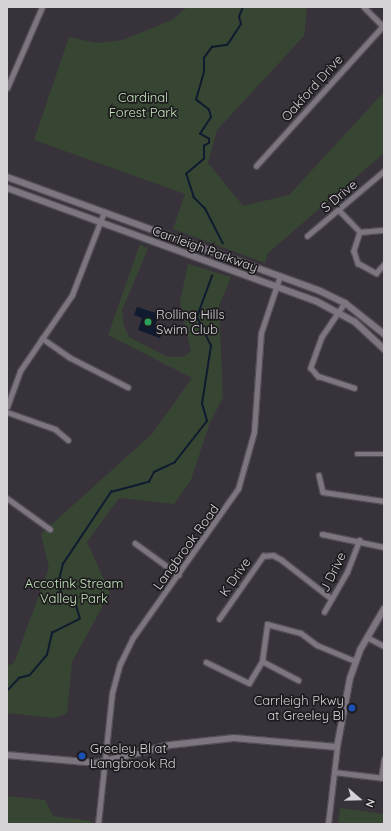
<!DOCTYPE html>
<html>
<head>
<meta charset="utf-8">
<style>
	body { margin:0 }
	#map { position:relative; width:391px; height:831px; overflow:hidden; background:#38323b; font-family:Quicksand,sans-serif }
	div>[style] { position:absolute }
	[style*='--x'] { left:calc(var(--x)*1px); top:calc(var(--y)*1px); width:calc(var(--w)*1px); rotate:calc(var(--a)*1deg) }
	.green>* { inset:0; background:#374633 }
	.water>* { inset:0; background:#101b2f }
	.stream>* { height:1.5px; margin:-0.75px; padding:0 0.75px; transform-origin:0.75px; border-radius:0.75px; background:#101b2f }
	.roads { filter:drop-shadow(1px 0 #524e55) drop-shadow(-1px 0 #524e55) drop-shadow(0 1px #524e55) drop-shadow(0 -1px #524e55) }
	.minor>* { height:4.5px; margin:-2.25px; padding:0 2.25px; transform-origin:2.25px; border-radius:2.25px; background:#7d7680 }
	.tertiary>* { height:6px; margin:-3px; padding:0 3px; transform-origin:3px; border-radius:3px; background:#7d7680 }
	.dots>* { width:11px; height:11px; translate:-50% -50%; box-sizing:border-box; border:2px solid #1e1b1f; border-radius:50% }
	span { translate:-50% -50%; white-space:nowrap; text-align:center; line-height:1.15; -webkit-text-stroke:3.5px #1e1b1f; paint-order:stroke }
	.street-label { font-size:13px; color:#d6d2d8 }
	.park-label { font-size:13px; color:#c3e8ba }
	.poi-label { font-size:13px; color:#d6d2d8 }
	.left { translate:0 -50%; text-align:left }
	.right { translate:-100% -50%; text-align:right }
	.frame { position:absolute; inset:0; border:8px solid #d6d2d8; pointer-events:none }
	.north { position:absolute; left:339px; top:779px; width:40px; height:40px; -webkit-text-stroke:3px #1e1b1f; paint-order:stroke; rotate:110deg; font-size:11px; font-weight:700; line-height:16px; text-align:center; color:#d6d2d8 }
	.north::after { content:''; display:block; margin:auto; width:14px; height:18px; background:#d6d2d8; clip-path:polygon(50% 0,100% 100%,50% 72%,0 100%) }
</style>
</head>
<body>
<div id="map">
	<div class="green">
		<i style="clip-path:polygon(187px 7px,307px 7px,304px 36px,217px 130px,208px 163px,243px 206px,289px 195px,384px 92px,384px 153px,268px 253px,265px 263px,173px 229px,185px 194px,34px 140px,69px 37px,96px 43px,123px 40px,172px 20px)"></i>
		<i style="clip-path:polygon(140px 244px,148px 249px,122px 310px,124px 326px,129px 337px,168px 357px,183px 357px,191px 351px,180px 302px,188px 264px,231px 277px,219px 306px,223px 397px,209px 425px,191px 480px,174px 504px,119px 498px,87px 542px,110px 593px,72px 662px,67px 713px,54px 718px,7px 713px,7px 666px,14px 663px,49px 568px,41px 534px,152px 434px,192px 378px,108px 335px)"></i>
		<i style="clip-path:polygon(7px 796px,45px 800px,53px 816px,91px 821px,91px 824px,7px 824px)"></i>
		<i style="clip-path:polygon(340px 808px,384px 814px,384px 824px,338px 824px)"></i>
	</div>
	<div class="water">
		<i style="clip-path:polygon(137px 307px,159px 314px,155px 326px,164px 329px,160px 338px,138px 330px,142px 318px,134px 315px)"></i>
	</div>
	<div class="stream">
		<i style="--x:223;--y:244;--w:39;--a:-117"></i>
		<i style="--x:205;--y:209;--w:16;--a:-135"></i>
		<i style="--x:194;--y:198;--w:25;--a:-108"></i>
		<i style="--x:186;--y:174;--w:23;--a:-40"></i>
		<i style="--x:204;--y:159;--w:13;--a:-90"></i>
		<i style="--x:204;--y:146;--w:6;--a:-31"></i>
		<i style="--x:209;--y:143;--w:4;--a:-90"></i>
		<i style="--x:209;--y:139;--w:10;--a:-151"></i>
		<i style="--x:200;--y:134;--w:20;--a:-57"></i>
		<i style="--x:211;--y:117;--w:7;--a:-106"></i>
		<i style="--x:209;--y:110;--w:16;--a:-142"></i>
		<i style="--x:196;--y:100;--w:29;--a:-74"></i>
		<i style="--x:204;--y:72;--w:14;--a:-90"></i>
		<i style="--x:204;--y:58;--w:14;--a:-54"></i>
		<i style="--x:212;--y:47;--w:15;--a:-8"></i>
		<i style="--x:227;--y:45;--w:5;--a:-53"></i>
		<i style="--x:230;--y:41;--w:20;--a:-57"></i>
		<i style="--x:241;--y:24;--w:7;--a:-106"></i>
		<i style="--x:239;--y:17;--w:11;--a:-68"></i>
		<i style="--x:7;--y:691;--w:18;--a:-47"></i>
		<i style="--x:19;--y:678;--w:11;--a:-15"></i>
		<i style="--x:30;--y:675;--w:26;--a:-50"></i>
		<i style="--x:47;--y:655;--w:23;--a:-77"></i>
		<i style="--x:52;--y:633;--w:31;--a:-27"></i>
		<i style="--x:80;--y:619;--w:17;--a:-107"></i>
		<i style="--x:75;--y:603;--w:11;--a:-170"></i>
		<i style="--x:64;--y:601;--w:18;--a:-109"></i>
		<i style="--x:58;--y:584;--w:21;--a:-76"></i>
		<i style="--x:63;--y:564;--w:87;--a:-56.3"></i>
		<i style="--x:111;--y:492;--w:39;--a:-15"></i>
		<i style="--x:149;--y:482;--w:11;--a:-63"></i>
		<i style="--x:154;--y:472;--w:23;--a:-25"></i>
		<i style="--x:175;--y:462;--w:52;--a:-52"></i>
		<i style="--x:207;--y:421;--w:18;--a:-106"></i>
		<i style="--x:202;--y:404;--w:59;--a:-81.2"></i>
		<i style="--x:211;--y:346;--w:32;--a:-116"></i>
		<i style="--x:197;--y:317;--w:44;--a:-69.9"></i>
	</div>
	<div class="roads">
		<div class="minor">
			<i style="--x:364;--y:7;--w:27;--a:45"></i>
			<i style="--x:7;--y:88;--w:88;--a:-66.6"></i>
			<i style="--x:256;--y:166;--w:190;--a:-47.8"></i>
			<i style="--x:339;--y:210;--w:30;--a:46"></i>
			<i style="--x:360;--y:232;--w:24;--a:-5"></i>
			<i style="--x:360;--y:232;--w:20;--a:108"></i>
			<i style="--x:354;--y:251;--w:13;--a:72"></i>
			<i style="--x:358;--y:263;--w:21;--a:29"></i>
			<i style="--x:376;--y:273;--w:12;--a:-48"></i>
			<i style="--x:307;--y:236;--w:101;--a:-40.2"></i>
			<i style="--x:345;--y:303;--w:41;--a:124.1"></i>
			<i style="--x:322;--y:337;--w:33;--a:110"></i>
			<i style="--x:311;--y:368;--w:11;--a:49"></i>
			<i style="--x:318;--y:376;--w:38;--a:18"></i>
			<i style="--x:42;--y:338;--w:33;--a:35"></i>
			<i style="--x:69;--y:357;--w:66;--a:27"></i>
			<i style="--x:7;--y:407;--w:38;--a:-70"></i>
			<i style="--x:20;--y:371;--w:92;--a:-55.6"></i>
			<i style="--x:72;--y:295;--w:89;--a:-68.9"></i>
			<i style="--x:7;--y:412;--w:51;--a:19.5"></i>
			<i style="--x:55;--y:429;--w:17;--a:40"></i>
			<i style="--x:357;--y:454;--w:27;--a:0"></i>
			<i style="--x:319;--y:475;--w:17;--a:77"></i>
			<i style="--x:323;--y:492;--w:62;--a:8.4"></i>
			<i style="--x:7;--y:498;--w:53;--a:35.8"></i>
			<i style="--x:322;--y:534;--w:63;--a:11.8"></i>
			<i style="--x:135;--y:543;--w:54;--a:36"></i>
			<i style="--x:324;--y:612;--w:46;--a:-60.1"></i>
			<i style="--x:347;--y:572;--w:34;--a:-69"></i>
			<i style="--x:219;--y:619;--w:77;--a:-55.1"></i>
			<i style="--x:263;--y:556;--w:10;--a:-6"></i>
			<i style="--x:273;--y:555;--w:10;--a:29"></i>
			<i style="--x:282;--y:560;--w:63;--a:38"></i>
			<i style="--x:367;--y:637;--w:19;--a:28"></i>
			<i style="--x:262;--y:661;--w:41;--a:27.8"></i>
			<i style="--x:206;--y:662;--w:48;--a:26"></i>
			<i style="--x:249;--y:683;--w:26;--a:-59"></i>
			<i style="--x:262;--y:661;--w:37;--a:-82"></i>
			<i style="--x:267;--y:624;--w:35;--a:15"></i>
			<i style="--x:301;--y:633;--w:20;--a:37"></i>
			<i style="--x:317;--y:645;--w:41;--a:22.8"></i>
			<i style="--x:334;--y:772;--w:50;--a:6.8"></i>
			<i style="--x:381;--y:778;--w:19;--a:-81"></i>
			<i style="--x:98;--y:824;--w:132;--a:-83.9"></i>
			<i style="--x:112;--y:693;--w:30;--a:-75"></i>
			<i style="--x:120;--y:664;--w:28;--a:-64"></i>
			<i style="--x:132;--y:639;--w:184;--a:-54.8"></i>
			<i style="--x:238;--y:489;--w:59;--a:-74.3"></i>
			<i style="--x:254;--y:432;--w:99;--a:-86"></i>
			<i style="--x:261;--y:333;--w:60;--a:-71.6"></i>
			<i style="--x:328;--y:824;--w:78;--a:-83.3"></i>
		</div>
		<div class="tertiary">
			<i style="--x:7;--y:177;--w:333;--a:20"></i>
			<i style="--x:320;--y:291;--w:28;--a:26"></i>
			<i style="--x:345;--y:303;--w:50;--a:38.5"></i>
			<i style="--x:7;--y:188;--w:329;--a:20.1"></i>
			<i style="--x:316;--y:301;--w:44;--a:28.3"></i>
			<i style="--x:355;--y:322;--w:40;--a:43"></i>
			<i style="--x:7;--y:755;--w:90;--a:5.1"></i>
			<i style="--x:97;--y:763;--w:75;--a:-13.9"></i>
			<i style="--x:170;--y:745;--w:64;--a:-6.2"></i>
			<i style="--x:234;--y:738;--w:103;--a:5"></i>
			<i style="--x:337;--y:747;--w:70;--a:-79.3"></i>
			<i style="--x:350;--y:678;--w:30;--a:-70"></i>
			<i style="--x:360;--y:650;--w:48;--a:-59.7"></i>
		</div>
	</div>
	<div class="dots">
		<i style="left:148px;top:322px;background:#2e9e5b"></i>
		<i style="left:352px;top:708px;background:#1a4fb4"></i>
		<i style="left:82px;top:756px;background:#1a4fb4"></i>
	</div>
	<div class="street-label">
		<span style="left:312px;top:88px;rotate:-48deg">Oakford Drive</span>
		<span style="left:339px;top:196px;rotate:-40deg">S Drive</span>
		<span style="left:205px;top:249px;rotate:20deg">Carrleigh Parkway</span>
		<span style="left:186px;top:547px;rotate:-54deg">Langbrook Road</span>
		<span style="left:333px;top:572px;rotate:-64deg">J Drive</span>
		<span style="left:235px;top:577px;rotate:-55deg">K Drive</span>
	</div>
	<div class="park-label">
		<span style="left:143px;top:105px">Cardinal<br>Forest Park</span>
		<span style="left:74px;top:591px">Accotink Stream<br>Valley Park</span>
	</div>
	<div class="poi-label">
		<span class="left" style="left:156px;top:322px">Rolling Hills<br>Swim Club</span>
		<span class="right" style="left:344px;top:708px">Carrleigh Pkwy<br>at Greeley Bl</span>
		<span class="left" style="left:90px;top:756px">Greeley Bl at<br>Langbrook Rd</span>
	</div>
	<div class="frame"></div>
	<div class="north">N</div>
</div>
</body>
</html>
